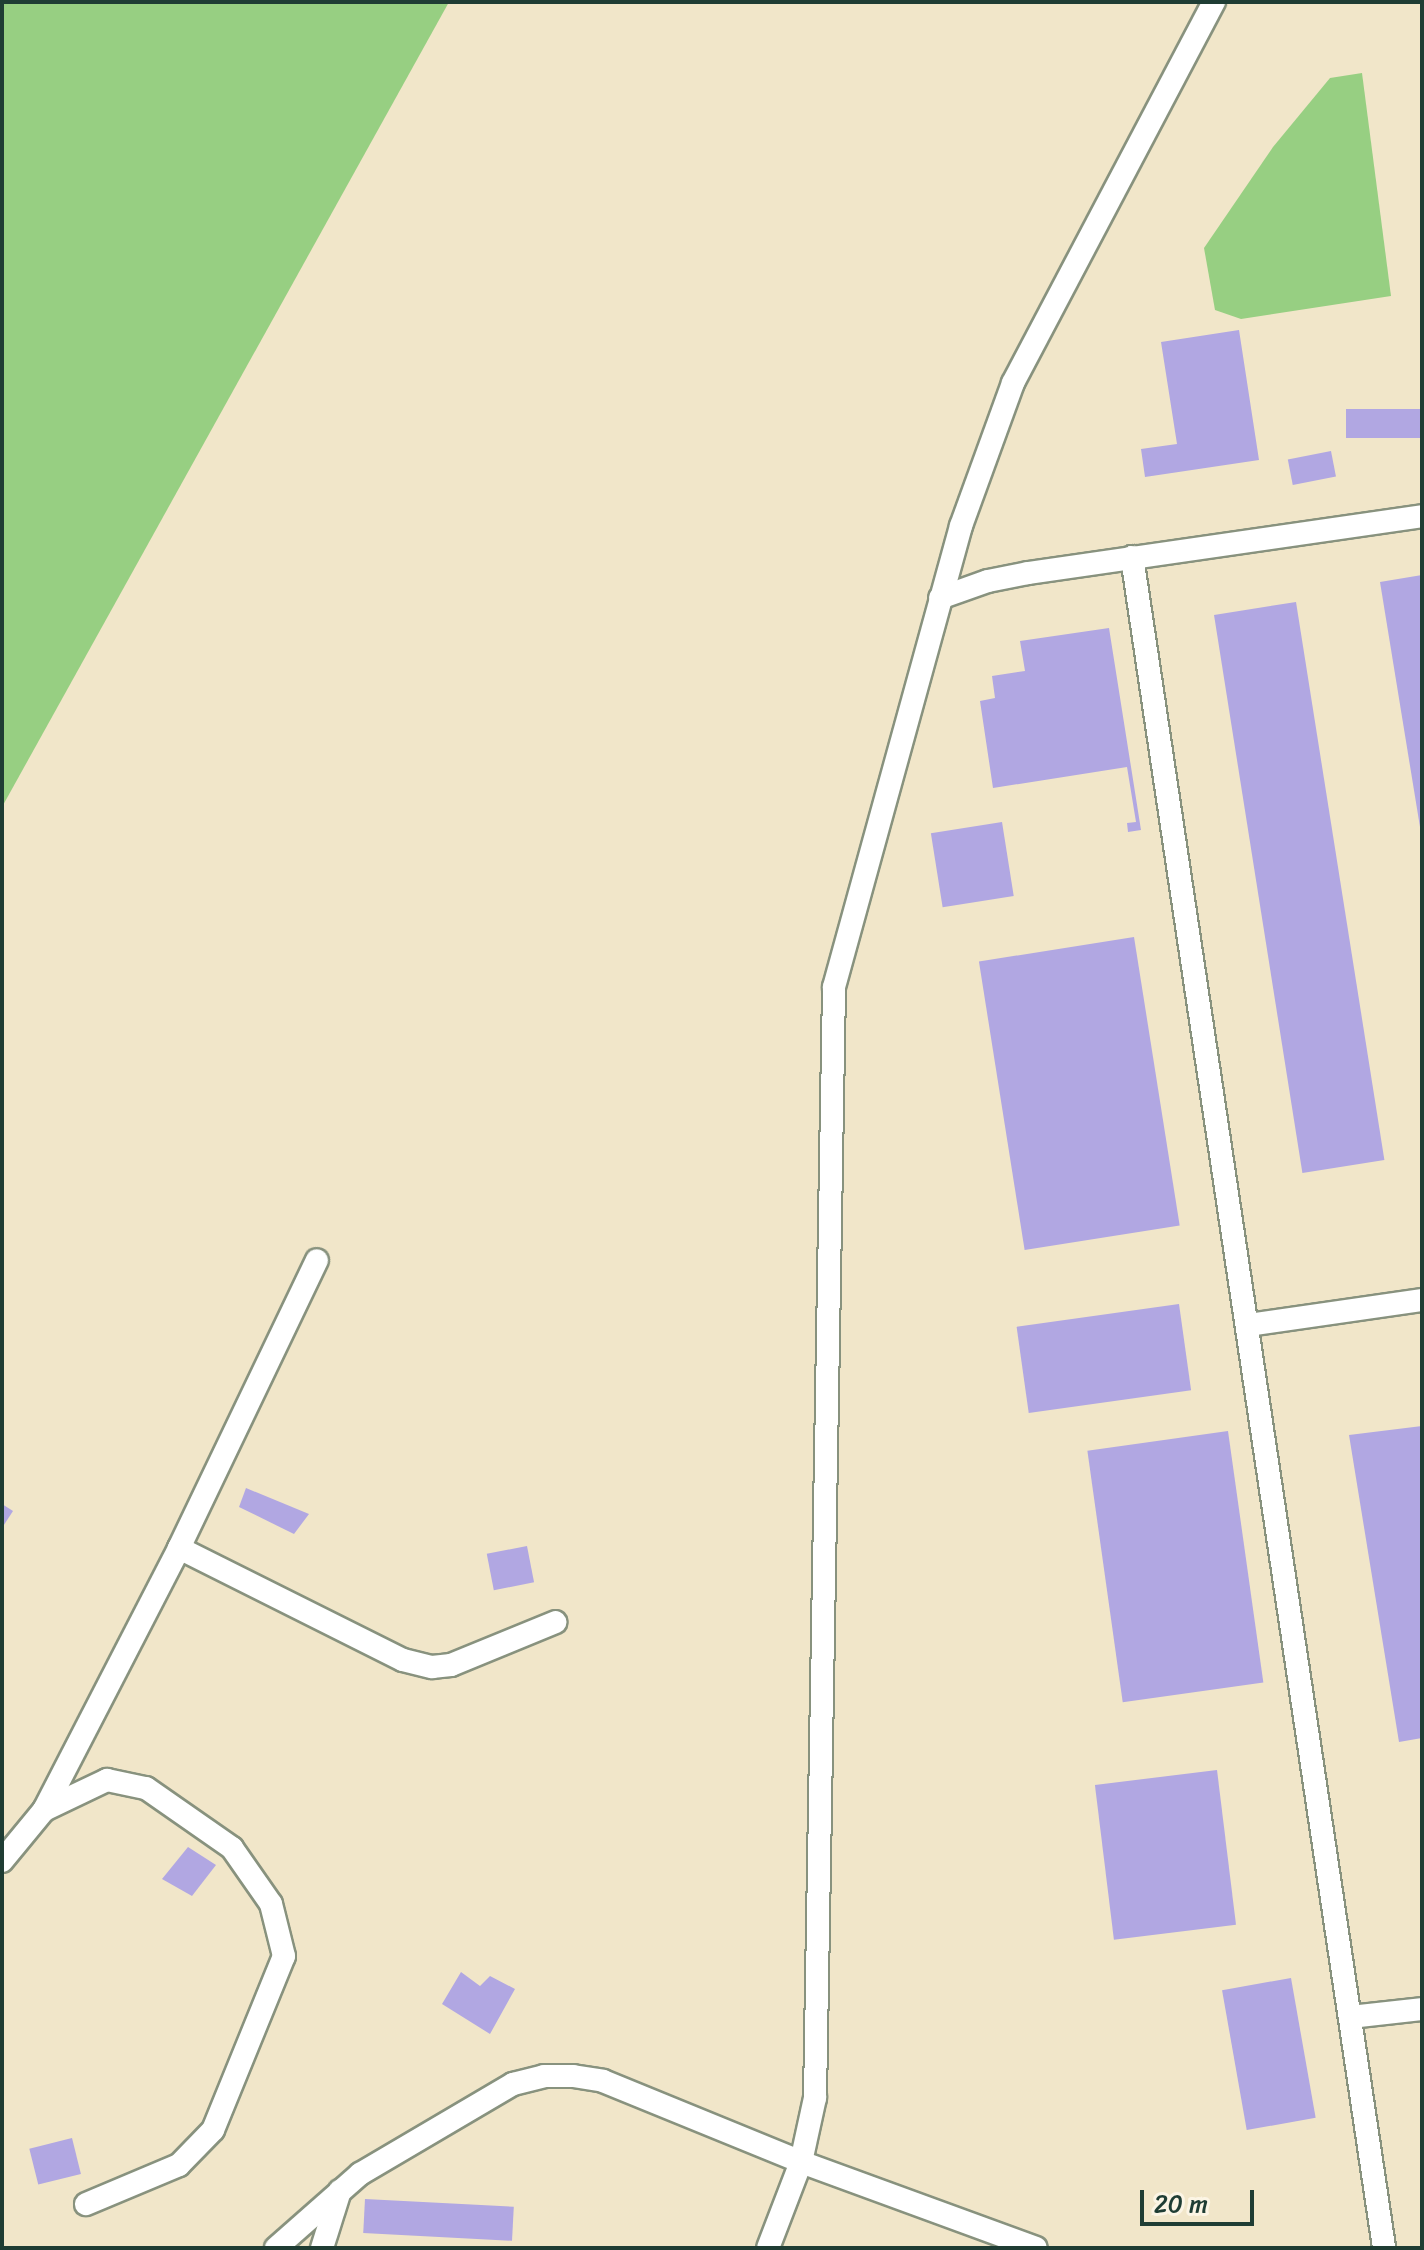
<!DOCTYPE html>
<html>
<head>
<meta charset="utf-8">
<style>
	body { margin:0 }
	#map { position:relative; width:1424px; height:2250px; overflow:hidden; background:#f1e6c9; font-family:Sriracha,sans-serif }
	div>[style] { position:absolute }
	[style*='--x'] { left:calc(var(--x)*1px); top:calc(var(--y)*1px); width:calc(var(--w)*1px); rotate:calc(var(--a)*1deg) }
	.green>* { inset:0; background:#97cf82 }
	.building>* { inset:0; background:#b1a7e2; transform-origin:0 0 }
	.roads { filter:drop-shadow(2px 0 #88927e) drop-shadow(-2px 0 #88927e) drop-shadow(0 2px #88927e) drop-shadow(0 -2px #88927e) }
	.service>* { height:22px; margin:-11px; padding:0 11px; transform-origin:11px; border-radius:11px; background:#fff }
	span { translate:-50% -50%; white-space:nowrap; text-align:center; line-height:1.15; -webkit-text-stroke:7px #fcf5e5; paint-order:stroke }
	.frame { position:absolute; inset:0; border:4px solid #1f3d34; pointer-events:none }
	.scale { position:absolute; left:1140px; top:2190px; width:114px; height:36px; box-sizing:border-box; border:4px solid #1f3d34; border-top:0; padding-left:10px; font-size:24px; line-height:28px; white-space:nowrap; color:#1f3d34; -webkit-text-stroke:6px #fcf5e5; paint-order:stroke }
</style>
</head>
<body>
<div id="map">
	<div class="green">
		<i style="clip-path:polygon(2px 2px,449px 2px,2px 807px)"></i>
		<i style="clip-path:polygon(1362px 73px,1391px 296px,1241px 319px,1215px 310px,1204px 248px,1273px 147px,1330px 78px)"></i>
	</div>
	<div class="building">
		<i style="clip-path:polygon(1239px 330px,1259px 460px,1145px 477px,1141px 449px,1177px 444px,1161px 342px)"></i>
		<i style="left:1422px;top:409px;width:29px;height:76px;rotate:90deg"></i>
		<i style="left:1331px;top:451px;width:26px;height:44px;rotate:79deg"></i>
		<i style="clip-path:polygon(1422px 575px,1422px 827px,1420px 827px,1380px 582px)"></i>
		<i style="left:1296px;top:602px;width:565px;height:83px;rotate:81deg"></i>
		<i style="clip-path:polygon(1109px 628px,1141px 830px,1128px 832px,1127px 823px,1136px 822px,1127px 767px,993px 788px,980px 701px,995px 698px,992px 676px,1025px 671px,1020px 641px)"></i>
		<i style="left:1002px;top:822px;width:75px;height:72px;rotate:81deg"></i>
		<i style="left:1134px;top:937px;width:292px;height:157px;rotate:81deg"></i>
		<i style="left:1179px;top:1304px;width:87px;height:164px;rotate:82deg"></i>
		<i style="clip-path:polygon(1422px 1426px,1422px 1738px,1399px 1742px,1349px 1435px)"></i>
		<i style="left:1228px;top:1431px;width:254px;height:142px;rotate:82deg"></i>
		<i style="clip-path:polygon(246px 1488px,309px 1514px,294px 1534px,239px 1507px)"></i>
		<i style="clip-path:polygon(2px 1504px,13px 1511px,2px 1528px)"></i>
		<i style="left:527px;top:1546px;width:37px;height:41px;rotate:79deg"></i>
		<i style="left:1217px;top:1770px;width:156px;height:123px;rotate:83deg"></i>
		<i style="clip-path:polygon(188px 1847px,216px 1865px,192px 1896px,162px 1879px)"></i>
		<i style="clip-path:polygon(461px 1972px,480px 1986px,490px 1976px,515px 1989px,490px 2034px,442px 2004px)"></i>
		<i style="left:1291px;top:1978px;width:142px;height:70px;rotate:80deg"></i>
		<i style="left:72px;top:2138px;width:37px;height:44px;rotate:76deg"></i>
		<i style="left:365px;top:2199px;width:149px;height:34px;rotate:3deg"></i>
	</div>
	<div class="roads">
		<div class="service">
			<i style="--x:1132;--y:557;--w:1710;--a:81.52"></i>
			<i style="--x:940;--y:598;--w:51;--a:-19.5"></i>
			<i style="--x:988;--y:581;--w:41;--a:-11.3"></i>
			<i style="--x:1028;--y:573;--w:398;--a:-8.2"></i>
			<i style="--x:1248;--y:1325;--w:176;--a:-8.2"></i>
			<i style="--x:179;--y:1548;--w:250;--a:26.6"></i>
			<i style="--x:403;--y:1660;--w:30;--a:14"></i>
			<i style="--x:432;--y:1667;--w:19;--a:-6"></i>
			<i style="--x:451;--y:1665;--w:113;--a:-22.3"></i>
			<i style="--x:44;--y:1810;--w:295;--a:-62.7"></i>
			<i style="--x:179;--y:1548;--w:319;--a:-64.4"></i>
			<i style="--x:2;--y:1861;--w:66;--a:-50.5"></i>
			<i style="--x:44;--y:1810;--w:70;--a:-25.5"></i>
			<i style="--x:107;--y:1780;--w:40;--a:12"></i>
			<i style="--x:146;--y:1788;--w:105;--a:34.9"></i>
			<i style="--x:232;--y:1848;--w:68;--a:55.1"></i>
			<i style="--x:271;--y:1904;--w:54;--a:76"></i>
			<i style="--x:284;--y:1956;--w:188;--a:112.2"></i>
			<i style="--x:213;--y:2130;--w:49;--a:134.2"></i>
			<i style="--x:179;--y:2165;--w:101;--a:157.2"></i>
			<i style="--x:1350;--y:2017;--w:72;--a:-6.3"></i>
			<i style="--x:276;--y:2248;--w:112;--a:-41.4"></i>
			<i style="--x:360;--y:2174;--w:178;--a:-30.5"></i>
			<i style="--x:513;--y:2084;--w:32;--a:-14"></i>
			<i style="--x:544;--y:2076;--w:29;--a:0"></i>
			<i style="--x:573;--y:2076;--w:30;--a:9"></i>
			<i style="--x:603;--y:2081;--w:214;--a:22.2"></i>
			<i style="--x:801;--y:2162;--w:250;--a:20.1"></i>
			<i style="--x:322;--y:2248;--w:60;--a:-72.5"></i>
			<i style="--x:768;--y:2248;--w:92;--a:-69"></i>
			<i style="--x:801;--y:2162;--w:66;--a:-77.7"></i>
			<i style="--x:815;--y:2098;--w:1111;--a:-89.02"></i>
			<i style="--x:834;--y:987;--w:478;--a:-74.6"></i>
			<i style="--x:961;--y:526;--w:152;--a:-70"></i>
			<i style="--x:1013;--y:383;--w:431;--a:-62.2"></i>
		</div>
	</div>
	<div class="frame"></div>
	<div class="scale">20 m</div>
</div>
</body>
</html>
